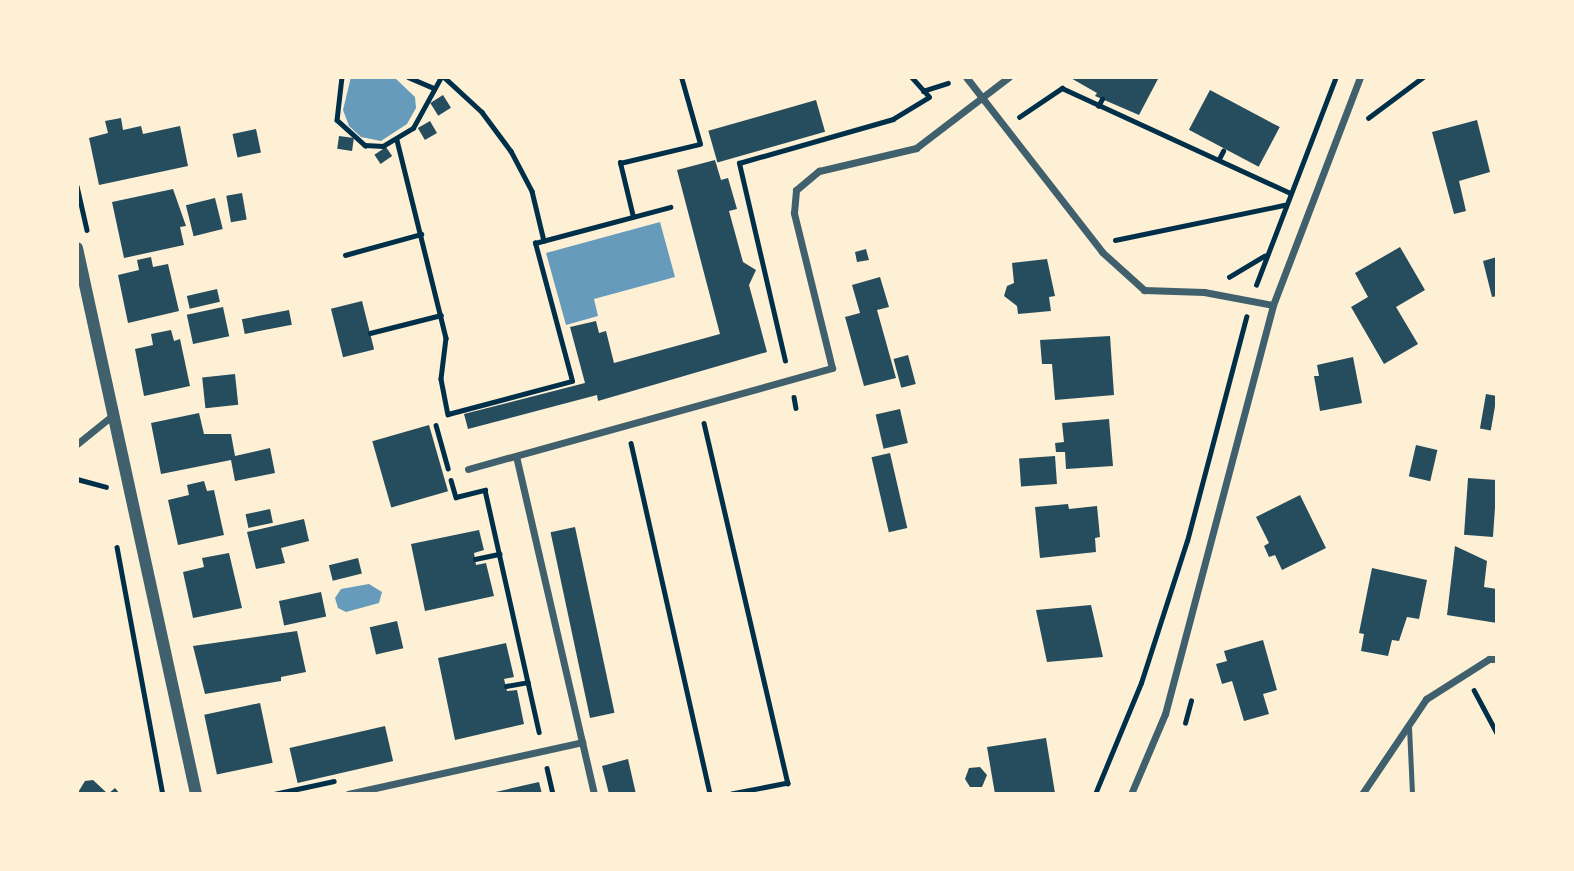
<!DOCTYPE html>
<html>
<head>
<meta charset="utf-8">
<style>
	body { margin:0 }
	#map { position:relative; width:1574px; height:871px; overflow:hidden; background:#fdf0d5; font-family:Arial,sans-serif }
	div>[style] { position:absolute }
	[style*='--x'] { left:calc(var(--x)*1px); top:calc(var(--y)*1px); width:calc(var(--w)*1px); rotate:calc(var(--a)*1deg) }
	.water>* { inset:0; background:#669bbc }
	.building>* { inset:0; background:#264d5e; transform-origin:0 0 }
	.path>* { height:4.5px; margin:-2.25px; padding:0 2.25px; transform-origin:2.25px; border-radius:2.25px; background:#003049 }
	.service>* { height:5px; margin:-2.5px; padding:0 2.5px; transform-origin:2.5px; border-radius:2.5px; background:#3f606c }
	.minor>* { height:7px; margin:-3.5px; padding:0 3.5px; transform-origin:3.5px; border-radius:3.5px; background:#3f606c }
	.tertiary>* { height:12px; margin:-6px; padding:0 6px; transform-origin:6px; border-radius:6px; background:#3f606c }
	span { translate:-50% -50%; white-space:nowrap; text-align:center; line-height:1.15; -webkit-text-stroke:6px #fdf0d5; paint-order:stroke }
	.frame { position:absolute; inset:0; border:79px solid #fdf0d5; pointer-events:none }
</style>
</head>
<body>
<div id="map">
	<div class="water">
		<i style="clip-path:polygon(351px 77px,394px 77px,415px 97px,416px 108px,407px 124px,381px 141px,361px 137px,349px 126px,343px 110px)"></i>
		<i style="clip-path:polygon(660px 222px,675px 277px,594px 299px,598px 316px,566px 325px,546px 253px)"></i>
		<i style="clip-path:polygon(369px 584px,382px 592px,379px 603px,346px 612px,338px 608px,335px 598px,341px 589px)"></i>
	</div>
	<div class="building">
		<i style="clip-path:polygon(1069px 77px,1159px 77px,1139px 115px,1095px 96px,1097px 93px)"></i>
		<i style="left:1210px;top:90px;width:79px;height:45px;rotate:28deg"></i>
		<i style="left:443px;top:95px;width:15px;height:15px;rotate:58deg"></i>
		<i style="left:816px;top:100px;width:33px;height:112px;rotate:74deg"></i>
		<i style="clip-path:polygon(121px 118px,123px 130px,141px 126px,143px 134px,180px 126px,188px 166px,99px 185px,89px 138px,108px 133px,105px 121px)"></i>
		<i style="clip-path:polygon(1477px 120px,1490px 172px,1459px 181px,1466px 211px,1454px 214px,1432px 132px)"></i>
		<i style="left:430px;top:121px;width:14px;height:14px;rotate:60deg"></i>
		<i style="left:256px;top:129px;width:24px;height:24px;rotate:78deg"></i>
		<i style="left:339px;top:136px;width:15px;height:13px;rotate:8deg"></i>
		<i style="left:386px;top:147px;width:11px;height:14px;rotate:56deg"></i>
		<i style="clip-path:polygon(715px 160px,721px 180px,728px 178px,737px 209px,729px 211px,743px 262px,756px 270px,749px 285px,767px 352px,598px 401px,597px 395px,468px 429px,464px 414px,585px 383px,570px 327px,596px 321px,599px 333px,606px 331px,614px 363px,720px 334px,677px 170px)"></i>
		<i style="clip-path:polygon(173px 189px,186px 226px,180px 227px,184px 245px,124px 258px,112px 202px)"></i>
		<i style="left:242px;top:193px;width:27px;height:16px;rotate:80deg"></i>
		<i style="left:215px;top:198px;width:32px;height:30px;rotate:76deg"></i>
		<i style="clip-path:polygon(1400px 247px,1425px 290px,1396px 307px,1418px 344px,1384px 364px,1351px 307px,1368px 297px,1355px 273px)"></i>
		<i style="clip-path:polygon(866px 249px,869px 260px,857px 262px,855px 252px)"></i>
		<i style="clip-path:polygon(151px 257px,153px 267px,168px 264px,179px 311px,128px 323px,118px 275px,139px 270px,137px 260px)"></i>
		<i style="clip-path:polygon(1497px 257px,1497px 296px,1492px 297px,1483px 261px)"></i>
		<i style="clip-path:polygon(1047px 259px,1055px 296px,1049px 297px,1051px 311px,1018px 314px,1017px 306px,1004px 296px,1007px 286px,1014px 283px,1012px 263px)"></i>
		<i style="clip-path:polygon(880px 277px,889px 307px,877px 310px,896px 378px,864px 386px,845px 317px,860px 313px,852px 285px)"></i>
		<i style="left:217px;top:289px;width:13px;height:31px;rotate:77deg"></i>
		<i style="left:362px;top:301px;width:50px;height:32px;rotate:76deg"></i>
		<i style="left:223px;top:307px;width:30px;height:37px;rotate:78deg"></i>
		<i style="left:289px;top:310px;width:15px;height:48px;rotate:79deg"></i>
		<i style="clip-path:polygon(171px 330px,174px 341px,180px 339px,190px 386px,144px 396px,135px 349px,153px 345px,151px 334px)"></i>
		<i style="clip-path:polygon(1110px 336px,1114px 395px,1055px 400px,1052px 364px,1042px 364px,1040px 340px)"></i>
		<i style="left:908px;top:355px;width:30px;height:15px;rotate:75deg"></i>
		<i style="clip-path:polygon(1353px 357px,1362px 403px,1320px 411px,1314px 376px,1319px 376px,1317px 365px)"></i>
		<i style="left:235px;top:374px;width:31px;height:33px;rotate:84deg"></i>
		<i style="left:1486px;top:394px;width:11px;height:35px;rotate:10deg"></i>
		<i style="left:900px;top:409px;width:35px;height:25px;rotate:77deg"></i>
		<i style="clip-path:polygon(199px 413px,204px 434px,231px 434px,235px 456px,270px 448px,275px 473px,235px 481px,231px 460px,161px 474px,151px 423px)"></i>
		<i style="clip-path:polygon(1109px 419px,1113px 466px,1066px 469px,1065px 452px,1056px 452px,1055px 443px,1064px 442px,1062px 423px)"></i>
		<i style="left:429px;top:425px;width:69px;height:59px;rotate:74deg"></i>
		<i style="left:1416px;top:445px;width:22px;height:32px;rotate:13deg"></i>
		<i style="left:890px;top:453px;width:77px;height:19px;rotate:77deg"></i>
		<i style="left:1055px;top:456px;width:28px;height:36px;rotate:86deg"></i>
		<i style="left:1468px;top:478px;width:29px;height:57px;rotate:4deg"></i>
		<i style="clip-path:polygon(204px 481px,207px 491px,214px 490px,224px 535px,178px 545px,168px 500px,189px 495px,187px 485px)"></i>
		<i style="clip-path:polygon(1300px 495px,1326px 548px,1282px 570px,1275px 555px,1269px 557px,1264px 546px,1269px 543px,1256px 517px)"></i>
		<i style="clip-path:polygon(1068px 504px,1069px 509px,1097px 506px,1100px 537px,1095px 538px,1096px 552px,1040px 558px,1035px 507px)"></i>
		<i style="left:270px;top:509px;width:14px;height:25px;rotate:78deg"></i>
		<i style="clip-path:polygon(304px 519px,309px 541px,281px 548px,285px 563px,256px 569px,247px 532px)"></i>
		<i style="left:575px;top:527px;width:190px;height:25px;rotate:78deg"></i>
		<i style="clip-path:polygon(479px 530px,484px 550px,474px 553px,476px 565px,486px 563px,494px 596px,425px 611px,411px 544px)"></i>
		<i style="clip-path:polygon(1455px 546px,1487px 561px,1484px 587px,1497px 589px,1497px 623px,1447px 615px)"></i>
		<i style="clip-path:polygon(229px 553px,242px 608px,193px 618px,183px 572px,204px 567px,202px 558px)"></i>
		<i style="left:358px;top:558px;width:16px;height:30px;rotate:76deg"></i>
		<i style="clip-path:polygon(1372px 568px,1427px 580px,1419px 619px,1407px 617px,1399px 641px,1392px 640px,1388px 656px,1361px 651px,1364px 634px,1359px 633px)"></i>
		<i style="left:321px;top:592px;width:25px;height:43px;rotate:78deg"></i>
		<i style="clip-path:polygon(1091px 605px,1103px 657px,1047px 662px,1036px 610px)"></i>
		<i style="left:397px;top:621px;width:28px;height:28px;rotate:77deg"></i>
		<i style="clip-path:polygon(297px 631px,306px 672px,281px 677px,281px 681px,205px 694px,193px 646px)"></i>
		<i style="clip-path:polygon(1263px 640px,1277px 690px,1263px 694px,1269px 714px,1244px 721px,1232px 681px,1222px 684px,1216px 664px,1227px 661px,1224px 651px)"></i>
		<i style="clip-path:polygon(506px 643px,514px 677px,504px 679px,507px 691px,517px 690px,524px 724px,455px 740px,438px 658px)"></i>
		<i style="left:260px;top:703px;width:61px;height:57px;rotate:78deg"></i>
		<i style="left:385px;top:726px;width:36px;height:98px;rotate:77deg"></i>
		<i style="clip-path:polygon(1046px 738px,1055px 793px,995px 794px,987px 747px)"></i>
		<i style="clip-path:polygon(628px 759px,636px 794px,609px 794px,602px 766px)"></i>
		<i style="clip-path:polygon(980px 767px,987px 775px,982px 787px,970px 787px,965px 779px,969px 768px)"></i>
		<i style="clip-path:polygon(93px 780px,108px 794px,115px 788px,120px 794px,77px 794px,85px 781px)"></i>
		<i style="clip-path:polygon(539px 782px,542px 794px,491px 794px,491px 793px)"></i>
	</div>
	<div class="path">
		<i style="--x:342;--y:77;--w:43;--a:96.6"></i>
		<i style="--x:337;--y:120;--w:38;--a:42"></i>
		<i style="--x:365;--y:145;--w:18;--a:3"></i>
		<i style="--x:383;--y:146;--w:35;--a:-31"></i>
		<i style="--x:413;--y:128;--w:58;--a:-61.2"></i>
		<i style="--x:408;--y:77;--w:26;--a:23"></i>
		<i style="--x:444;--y:77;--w:52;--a:42.6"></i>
		<i style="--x:482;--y:112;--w:49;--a:53.4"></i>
		<i style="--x:511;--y:151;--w:45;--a:62.3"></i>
		<i style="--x:532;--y:191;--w:51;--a:76.5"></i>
		<i style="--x:923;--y:91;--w:26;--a:-18"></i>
		<i style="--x:1098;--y:106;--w:8;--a:-60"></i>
		<i style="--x:1019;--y:117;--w:52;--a:-34"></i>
		<i style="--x:1062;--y:88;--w:251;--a:24.7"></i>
		<i style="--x:1368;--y:118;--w:69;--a:-36.7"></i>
		<i style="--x:397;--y:140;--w:204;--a:76.1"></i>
		<i style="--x:446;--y:338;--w:41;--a:97"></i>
		<i style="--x:441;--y:379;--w:36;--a:79"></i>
		<i style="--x:448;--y:414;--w:128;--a:-14.9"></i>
		<i style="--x:572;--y:381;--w:143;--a:-105"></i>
		<i style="--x:535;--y:243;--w:140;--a:-14.9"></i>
		<i style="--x:1219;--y:159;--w:9;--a:-63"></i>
		<i style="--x:77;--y:186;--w:45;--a:77.2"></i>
		<i style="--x:633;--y:217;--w:56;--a:-103.5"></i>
		<i style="--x:620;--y:163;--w:82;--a:-13.4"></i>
		<i style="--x:700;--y:144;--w:70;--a:-105.8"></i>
		<i style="--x:1115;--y:240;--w:173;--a:-11.7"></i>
		<i style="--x:345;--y:255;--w:79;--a:-15.4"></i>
		<i style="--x:1229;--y:277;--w:41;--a:-31"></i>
		<i style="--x:1256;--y:285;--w:223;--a:-69"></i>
		<i style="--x:370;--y:333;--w:73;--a:-14.2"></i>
		<i style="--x:785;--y:361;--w:203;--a:-103.1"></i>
		<i style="--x:739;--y:163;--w:160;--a:-15.9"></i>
		<i style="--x:893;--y:119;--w:42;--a:-31.4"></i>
		<i style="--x:929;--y:97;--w:27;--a:-132"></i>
		<i style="--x:794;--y:397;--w:11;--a:80"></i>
		<i style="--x:704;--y:423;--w:370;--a:76.9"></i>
		<i style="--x:788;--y:783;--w:57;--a:168.9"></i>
		<i style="--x:436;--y:425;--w:45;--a:74.4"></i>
		<i style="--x:631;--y:443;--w:360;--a:77.3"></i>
		<i style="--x:77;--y:479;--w:30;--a:15"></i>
		<i style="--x:451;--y:480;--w:18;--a:74"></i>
		<i style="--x:456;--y:497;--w:30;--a:-14"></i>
		<i style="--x:485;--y:490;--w:248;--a:77.4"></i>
		<i style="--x:117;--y:547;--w:251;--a:79.5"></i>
		<i style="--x:475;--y:559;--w:25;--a:-12"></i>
		<i style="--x:506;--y:686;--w:22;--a:-10"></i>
		<i style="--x:1474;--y:690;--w:49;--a:61.9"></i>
		<i style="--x:1185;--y:723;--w:23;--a:-75"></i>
		<i style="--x:547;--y:768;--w:27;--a:77"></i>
		<i style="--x:274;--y:794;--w:61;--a:-12.2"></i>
		<i style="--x:1095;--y:794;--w:120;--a:-67.5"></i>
		<i style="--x:1141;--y:683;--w:149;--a:-72.1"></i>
		<i style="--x:1187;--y:541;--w:232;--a:-75.2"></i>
	</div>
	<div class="service">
		<i style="--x:1409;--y:727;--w:67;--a:87.4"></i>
	</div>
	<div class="minor">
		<i style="--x:966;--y:77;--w:222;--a:52.1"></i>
		<i style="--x:1102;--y:252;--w:57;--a:42.1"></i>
		<i style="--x:1144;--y:290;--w:60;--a:1.9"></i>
		<i style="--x:1204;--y:292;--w:70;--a:10.7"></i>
		<i style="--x:77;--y:444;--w:46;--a:-38.9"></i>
		<i style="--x:516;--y:456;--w:347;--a:77"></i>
		<i style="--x:468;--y:469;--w:378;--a:-15.5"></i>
		<i style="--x:832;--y:368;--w:160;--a:-103.8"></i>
		<i style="--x:794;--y:213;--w:23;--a:-85"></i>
		<i style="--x:796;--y:190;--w:30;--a:-40"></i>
		<i style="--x:819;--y:171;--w:100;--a:-13.3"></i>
		<i style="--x:916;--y:148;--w:117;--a:-37.4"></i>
		<i style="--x:348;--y:794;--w:240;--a:-12.5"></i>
		<i style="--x:1131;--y:794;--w:87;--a:-67"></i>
		<i style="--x:1165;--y:714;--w:423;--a:-75.2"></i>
		<i style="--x:1273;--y:305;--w:244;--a:-69.1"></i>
		<i style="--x:1362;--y:794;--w:115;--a:-56"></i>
		<i style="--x:1426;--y:699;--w:75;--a:-32.4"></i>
		<i style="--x:1489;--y:659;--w:8;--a:0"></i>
	</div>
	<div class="tertiary">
		<i style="--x:77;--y:248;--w:559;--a:77.7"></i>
	</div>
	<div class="frame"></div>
</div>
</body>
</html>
